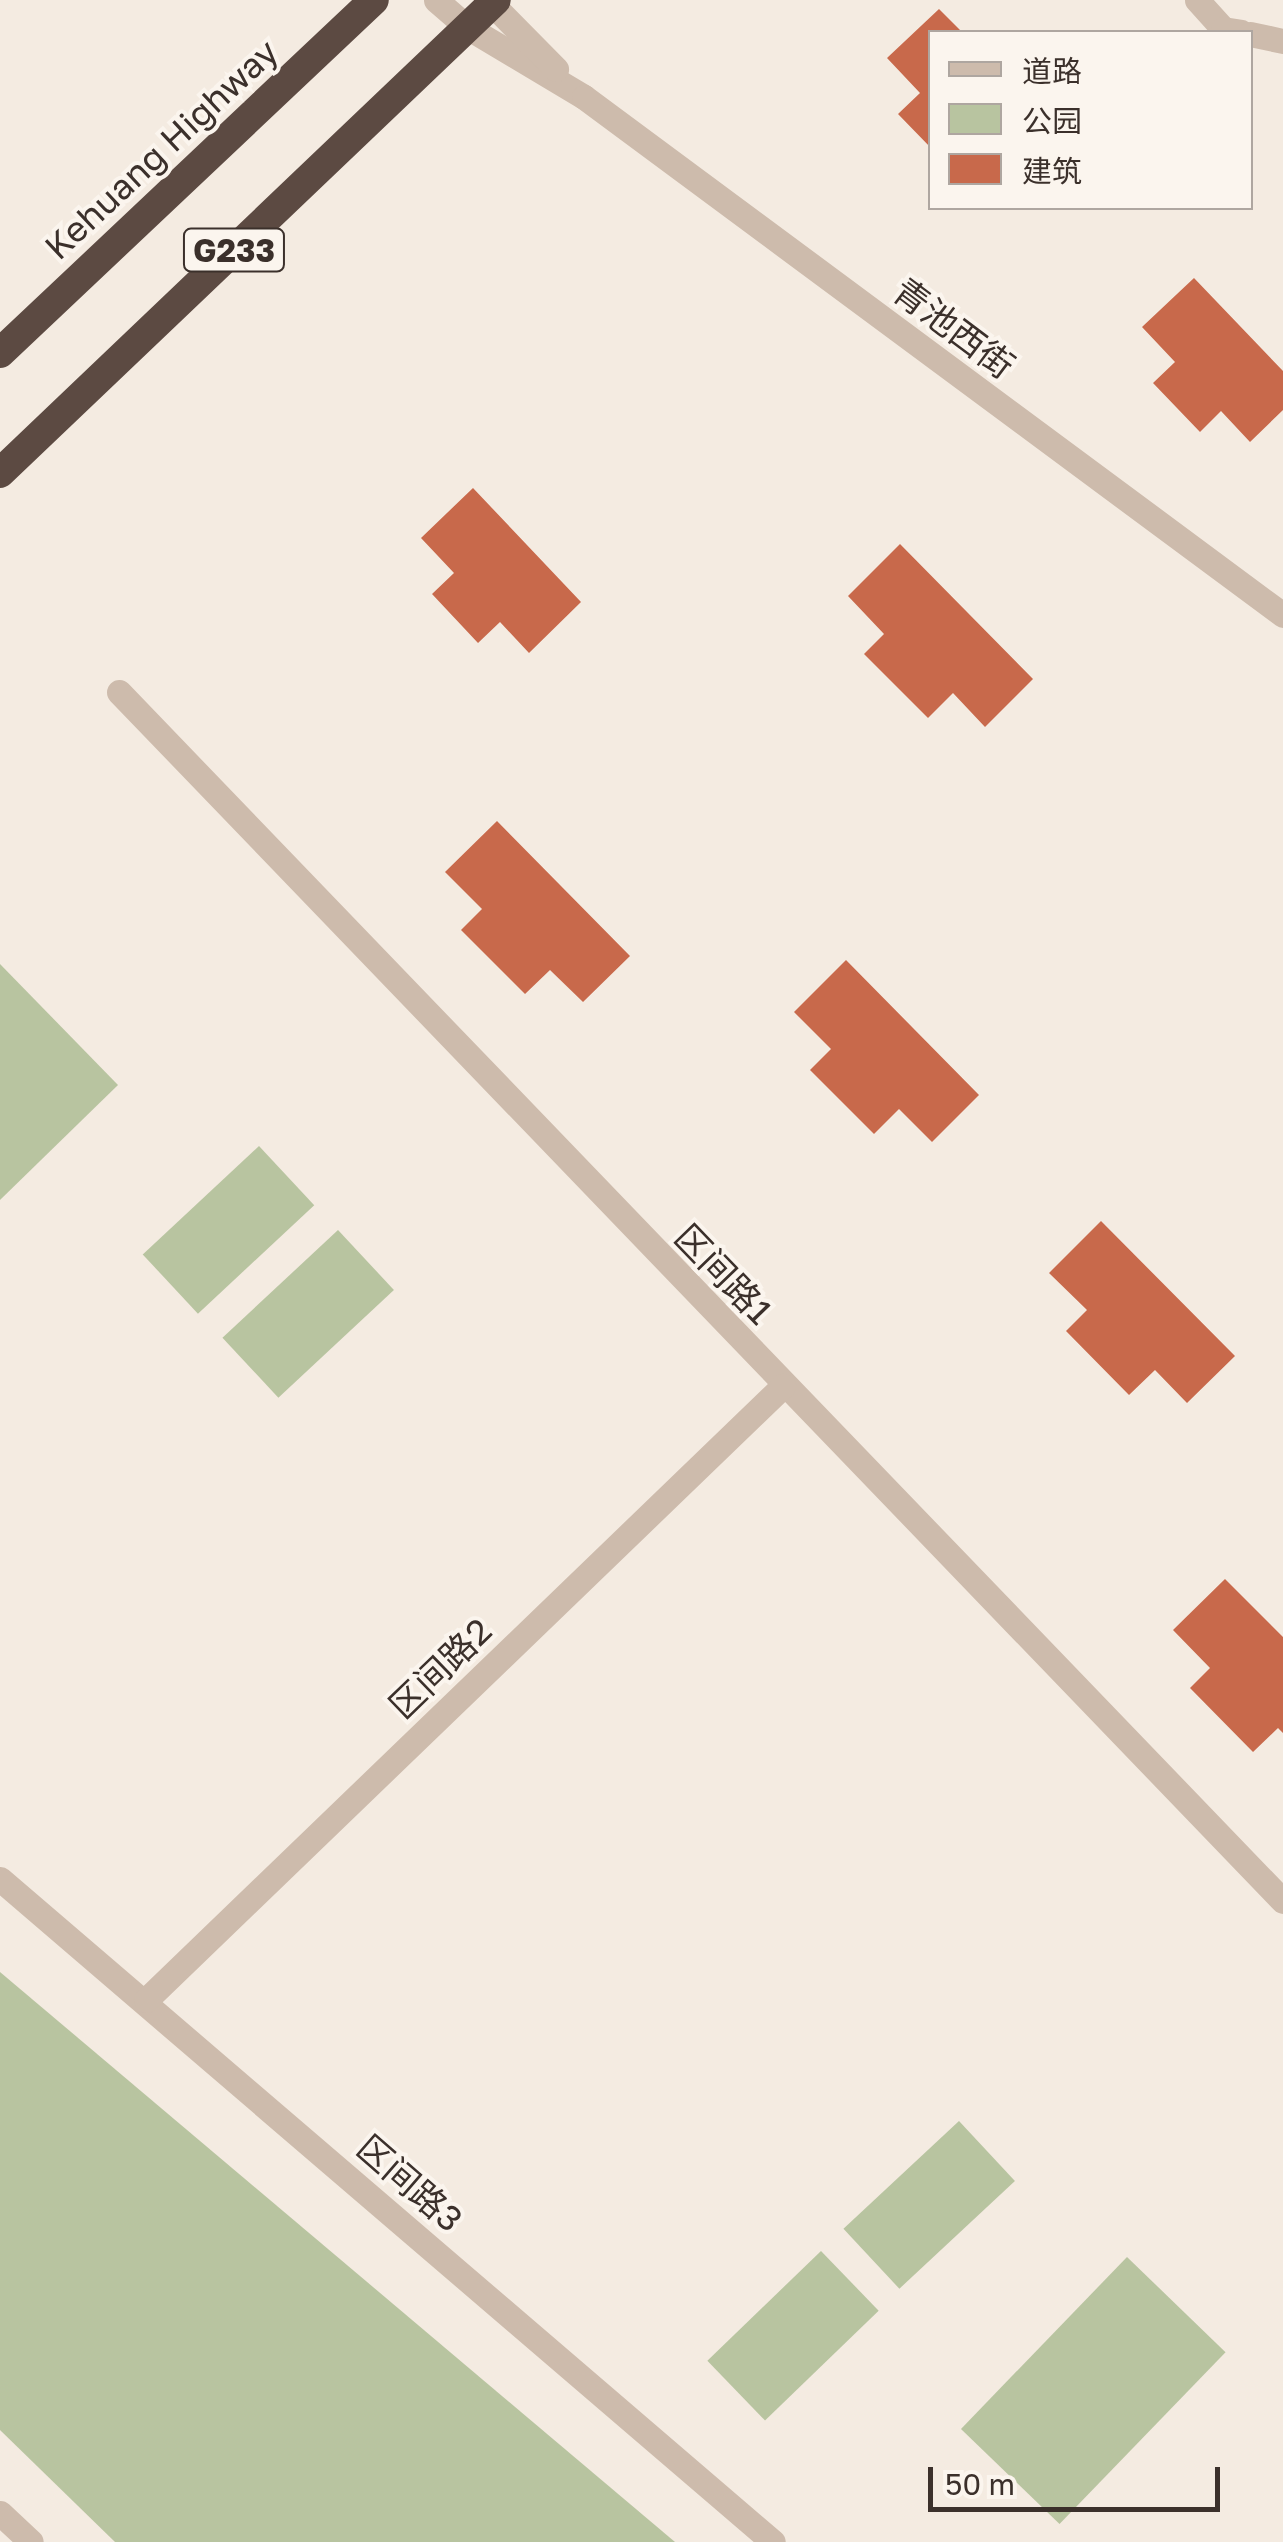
<!DOCTYPE html>
<html>
<head>
<meta charset="utf-8">
<style>
	body { margin:0 }
	#map { position:relative; width:1283px; height:2542px; overflow:hidden; background:#f4ebe1; font-family:"Golos Text","Noto Sans SC",sans-serif }
	div>[style] { position:absolute }
	[style*='--x'] { left:calc(var(--x)*1px); top:calc(var(--y)*1px); width:calc(var(--w)*1px); rotate:calc(var(--a)*1deg) }
	.green>* { inset:0; background:#b8c4a0; transform-origin:0 0 }
	.building>* { inset:0; background:#c8694b }
	.minor>* { height:25px; margin:-12.5px; padding:0 12.5px; transform-origin:12.5px; border-radius:12.5px; background:#cdbbac }
	.highway>* { height:30px; margin:-15px; padding:0 15px; transform-origin:15px; border-radius:15px; background:#5c4a42 }
	span { translate:-50% -50%; white-space:nowrap; text-align:center; line-height:1.15; -webkit-text-stroke:8px #fbf5ee; paint-order:stroke }
	.shield-label span { padding:2px 8px; background:#fbf5ee; border:2px solid; border-radius:8px; -webkit-text-stroke-width:0 }
	.shield-label { font-size:32px; color:#3b302b; font-weight:700 }
	.street-label { font-size:35px; color:#3b302b }
	.legend { position:absolute; left:928px; top:30px; width:325px; height:180px; box-sizing:border-box; background:#fbf5ee; border:2px solid #aea6a0; margin:0; padding:12px 18px; list-style:none; font-size:30px; color:#3b302b }
	.legend li { display:flex; align-items:center; gap:20px; height:50px }
	.legend b { width:50px; border:2px solid #aea6a0 }
	.scale { position:absolute; left:928px; top:2467px; width:292px; height:45px; box-sizing:border-box; border:5px solid #3b302b; border-top:0; padding-left:12px; font-size:30px; line-height:35px; white-space:nowrap; color:#3b302b; -webkit-text-stroke:8px #fbf5ee; paint-order:stroke }
</style>
</head>
<body>
<div id="map">
	<div class="green">
		<i style="clip-path:polygon(0 964px,118px 1085px,0 1200px)"></i>
		<i style="left:259px;top:1146px;width:81px;height:159px;rotate:47deg"></i>
		<i style="left:338px;top:1230px;width:82px;height:158px;rotate:47deg"></i>
		<i style="clip-path:polygon(0 1972px,675px 2542px,115px 2542px,0 2430px)"></i>
		<i style="left:959px;top:2121px;width:82px;height:158px;rotate:47deg"></i>
		<i style="left:821px;top:2251px;width:83px;height:158px;rotate:46deg"></i>
		<i style="left:1127px;top:2257px;width:137px;height:239px;rotate:44deg"></i>
	</div>
	<div class="building">
		<i style="clip-path:polygon(939px 9px,962px 32px,931px 32px,931px 148px,898px 114px,920px 93px,887px 58px)"></i>
		<i style="clip-path:polygon(1194px 278px,1283px 371px,1283px 410px,1250px 442px,1221px 411px,1200px 432px,1153px 383px,1175px 362px,1142px 327px)"></i>
		<i style="clip-path:polygon(473px 488px,581px 602px,529px 653px,500px 622px,478px 643px,432px 594px,454px 573px,421px 538px)"></i>
		<i style="clip-path:polygon(900px 544px,1033px 679px,985px 727px,953px 693px,928px 718px,864px 654px,884px 634px,848px 596px)"></i>
		<i style="clip-path:polygon(497px 821px,630px 956px,583px 1002px,550px 970px,525px 994px,461px 930px,482px 909px,445px 872px)"></i>
		<i style="clip-path:polygon(846px 960px,979px 1095px,932px 1142px,899px 1109px,874px 1134px,810px 1070px,831px 1049px,794px 1012px)"></i>
		<i style="clip-path:polygon(1101px 1221px,1235px 1356px,1187px 1403px,1155px 1370px,1129px 1395px,1066px 1331px,1087px 1310px,1049px 1273px)"></i>
		<i style="clip-path:polygon(1225px 1579px,1283px 1637px,1283px 1733px,1278px 1728px,1253px 1752px,1190px 1688px,1210px 1668px,1173px 1630px)"></i>
	</div>
	<div class="minor">
		<i style="--x:436;--y:0;--w:41;--a:41.1"></i>
		<i style="--x:467;--y:27;--w:136;--a:30.9"></i>
		<i style="--x:584;--y:97;--w:870;--a:36.54"></i>
		<i style="--x:488;--y:0;--w:97;--a:45.4"></i>
		<i style="--x:1197;--y:0;--w:39;--a:48"></i>
		<i style="--x:1223;--y:29;--w:18;--a:9"></i>
		<i style="--x:1250;--y:34;--w:34;--a:12"></i>
		<i style="--x:119;--y:692;--w:1678;--a:46.09"></i>
		<i style="--x:0;--y:1879;--w:1018;--a:40.62"></i>
		<i style="--x:146;--y:2000;--w:885;--a:-43.95"></i>
		<i style="--x:0;--y:2513;--w:42;--a:43.1"></i>
	</div>
	<div class="highway">
		<i style="--x:0;--y:353;--w:514;--a:-43.35"></i>
		<i style="--x:0;--y:473;--w:685;--a:-43.64"></i>
	</div>
	<div class="shield-label">
		<span style="left:234px;top:250px">G233</span>
	</div>
	<div class="street-label">
		<span style="left:161px;top:149px;rotate:-43deg">Kehuang Highway</span>
		<span style="left:954px;top:328px;rotate:37deg">青池西街</span>
		<span style="left:724px;top:1274px;rotate:46deg">区间路1</span>
		<span style="left:440px;top:1668px;rotate:-44deg">区间路2</span>
		<span style="left:410px;top:2183px;rotate:41deg">区间路3</span>
	</div>
	<ul class="legend">
	<li><b style="height:12px;background:#cdbbac"></b>道路</li>
	<li><b style="height:28px;background:#b8c4a0"></b>公园</li>
	<li><b style="height:28px;background:#c8694b"></b>建筑</li>
	</ul>
	<div class="scale">50 m</div>
</div>
</body>
</html>
